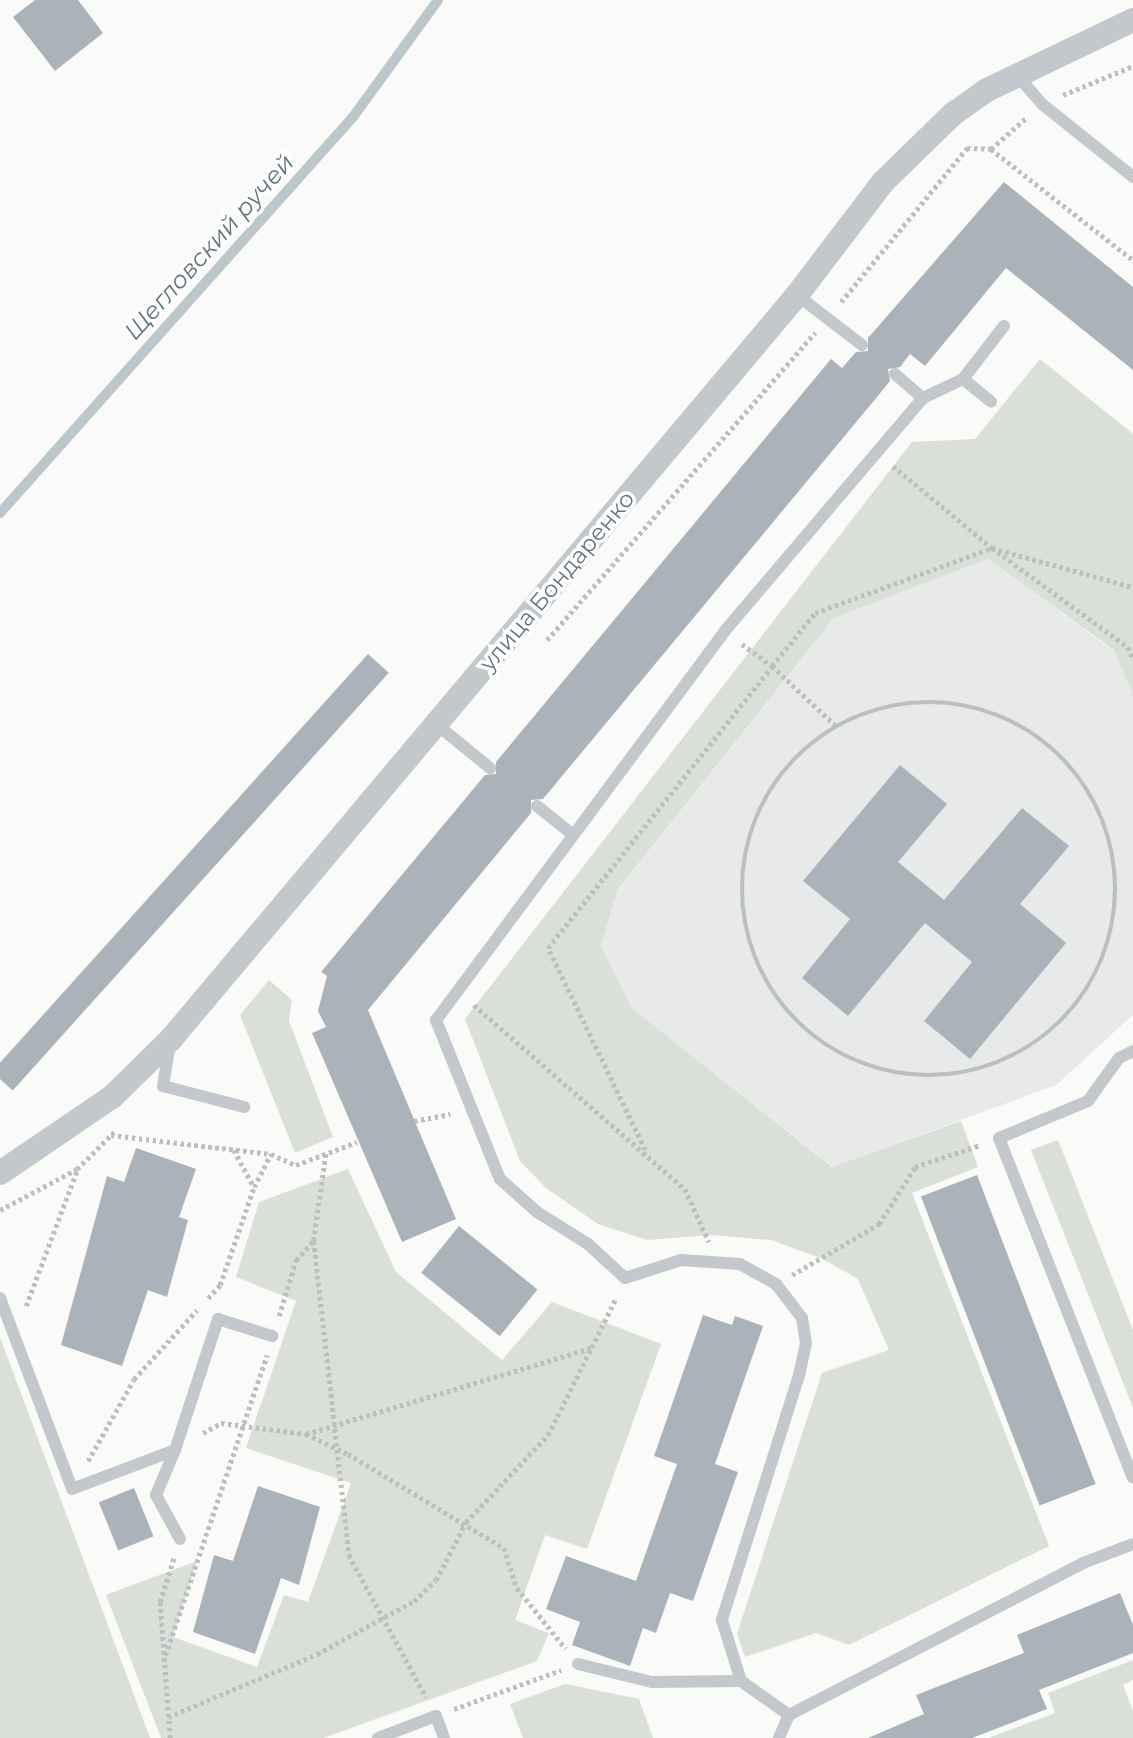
<!DOCTYPE html>
<html>
<head>
<meta charset="utf-8">
<style>
	body { margin:0 }
	#map { position:relative; width:1133px; height:1738px; overflow:hidden; background:#fafaf8; font-family:Montserrat,sans-serif }
	div>[style] { position:absolute }
	[style*='--x'] { left:calc(var(--x)*1px); top:calc(var(--y)*1px); width:calc(var(--w)*1px); rotate:calc(var(--a)*1deg) }
	.built>* { inset:0; background:#e8e9e9 }
	.green>* { inset:0; background:#dadfd7 }
	.stream>* { height:10px; margin:-5px; padding:0 5px; transform-origin:5px; border-radius:5px; background:#bbc7cb }
	.building>* { inset:0; background:#aab3b9; transform-origin:0 0 }
	.path>* { height:4.5px; margin-top:-2.25px; transform-origin:0; background:repeating-linear-gradient(90deg,#bbbfc2 0 3.5px,transparent 0 7px) }
	.path>.ring { margin:-2.25px; padding:0; box-sizing:content-box; background:none; border:4.5px solid #bbbfc2; border-radius:50% }
	.lane>* { height:12px; margin:-6px; padding:0 6px; transform-origin:6px; border-radius:6px; background:#c3c8cc }
	.street>* { height:24px; margin:-12px; padding:0 12px; transform-origin:12px; border-radius:12px; background:#c3c8cc }
	span { translate:-50% -50%; white-space:nowrap; text-align:center; line-height:1.15; -webkit-text-stroke:7px #fff; paint-order:stroke }
	.street-label { font-size:23px; color:#657683 }
	.water-label { font-size:24px; color:#60757c; font-style:italic }
</style>
</head>
<body>
<div id="map">
	<div class="built">
		<i style="clip-path:polygon(988px 559px,1114px 651px,1133px 696px,1133px 1015px,1056px 1085px,833px 1167px,632px 1008px,601px 946px,617px 890px,834px 618px)"></i>
	</div>
	<div class="green">
		<i style="clip-path:polygon(1040px 359px,1133px 434px,1133px 696px,1114px 650px,988px 559px,834px 618px,617px 890px,601px 946px,632px 1008px,832px 1167px,961px 1121px,978px 1167px,912px 1193px,1049px 1546px,849px 1645px,816px 1633px,745px 1657px,737px 1634px,822px 1373px,889px 1350px,858px 1279px,823px 1259px,771px 1240px,710px 1235px,647px 1240px,598px 1224px,546px 1188px,520px 1161px,465px 1019px,912px 442px,975px 439px)"></i>
		<i style="clip-path:polygon(269px 980px,292px 1000px,289px 1021px,333px 1137px,295px 1153px,240px 1015px)"></i>
		<i style="clip-path:polygon(1058px 1140px,1133px 1330px,1133px 1408px,1031px 1150px)"></i>
		<i style="clip-path:polygon(348px 1169px,396px 1272px,502px 1360px,552px 1302px,661px 1344px,587px 1549px,545px 1535px,515px 1620px,549px 1633px,537px 1661px,323px 1738px,161px 1738px,106px 1595px,197px 1561px,173px 1637px,257px 1667px,284px 1595px,308px 1602px,351px 1483px,246px 1448px,296px 1301px,236px 1277px,259px 1202px)"></i>
		<i style="clip-path:polygon(0 1337px,150px 1738px,0 1738px)"></i>
		<i style="clip-path:polygon(1133px 1660px,1133px 1680px,1123px 1685px,1133px 1711px,1133px 1738px,988px 1738px,1055px 1713px,1048px 1693px)"></i>
		<i style="clip-path:polygon(565px 1684px,639px 1699px,653px 1738px,523px 1738px,510px 1704px)"></i>
	</div>
	<div class="stream">
		<i style="--x:0;--y:513;--w:530;--a:-48.29"></i>
		<i style="--x:353;--y:117;--w:145;--a:-54"></i>
	</div>
	<div class="building">
		<i style="clip-path:polygon(35px 0,78px 0,103px 33px,55px 71px,13px 17px)"></i>
		<i style="clip-path:polygon(1004px 182px,1133px 287px,1133px 370px,1006px 268px,925px 366px,910px 354px,900px 367px,888px 369px,890px 381px,877px 397px,543px 799px,531px 800px,531px 813px,368px 1010px,456px 1219px,402px 1242px,312px 1033px,326px 1027px,318px 1011px,327px 976px,321px 972px,485px 775px,496px 774px,496px 762px,831px 359px,842px 368px,856px 352px,868px 351px,868px 338px)"></i>
		<i style="left:368px;top:654px;width:28px;height:562px;rotate:42deg"></i>
		<i style="clip-path:polygon(900px 765px,947px 804px,898px 862px,944px 900px,1022px 808px,1069px 846px,1020px 904px,1066px 943px,970px 1059px,924px 1021px,972px 962px,925px 923px,848px 1016px,802px 978px,850px 919px,803px 881px)"></i>
		<i style="clip-path:polygon(136px 1148px,196px 1169px,179px 1217px,188px 1220px,167px 1297px,148px 1290px,122px 1366px,61px 1345px,107px 1176px,124px 1182px)"></i>
		<i style="left:977px;top:1175px;width:331px;height:60px;rotate:69deg"></i>
		<i style="left:459px;top:1226px;width:101px;height:60px;rotate:39deg"></i>
		<i style="clip-path:polygon(703px 1315px,732px 1325px,735px 1316px,763px 1326px,715px 1464px,738px 1472px,693px 1601px,670px 1593px,656px 1633px,643px 1628px,630px 1666px,572px 1645px,580px 1622px,546px 1609px,566px 1556px,636px 1581px,677px 1464px,654px 1456px)"></i>
		<i style="clip-path:polygon(258px 1486px,320px 1507px,299px 1585px,281px 1578px,255px 1654px,193px 1632px,214px 1555px,233px 1561px)"></i>
		<i style="left:134px;top:1488px;width:52px;height:38px;rotate:68deg"></i>
		<i style="clip-path:polygon(1120px 1593px,1133px 1625px,1133px 1653px,1039px 1690px,1047px 1709px,972px 1738px,868px 1738px,924px 1714px,916px 1695px,1024px 1653px,1017px 1635px)"></i>
	</div>
	<div class="path">
		<i style="--x:1063;--y:95;--w:76;--a:-22.5"></i>
		<i style="--x:991;--y:149;--w:47;--a:-41.5"></i>
		<i style="--x:841;--y:302;--w:199;--a:-50.7"></i>
		<i style="--x:967;--y:148;--w:24;--a:2"></i>
		<i style="--x:991;--y:149;--w:180;--a:38"></i>
		<i style="--x:893;--y:466;--w:129;--a:39.6"></i>
		<i style="--x:992;--y:548;--w:168;--a:36.1"></i>
		<i style="--x:1128;--y:647;--w:13;--a:67"></i>
		<i style="--x:547;--y:640;--w:408;--a:-48.9"></i>
		<i style="--x:742;--y:644;--w:37;--a:36"></i>
		<i style="--x:772;--y:666;--w:68;--a:-50.9"></i>
		<i style="--x:815;--y:613;--w:189;--a:-20.2"></i>
		<i style="--x:992;--y:548;--w:146;--a:15.5"></i>
		<i class="ring" style="left:742px;top:702px;width:369.5px;height:369.5px"></i>
		<i style="--x:474;--y:1005;--w:280;--a:41.1"></i>
		<i style="--x:685;--y:1189;--w:58;--a:65.6"></i>
		<i style="--x:414;--y:1121;--w:37;--a:-11"></i>
		<i style="--x:111;--y:1135;--w:161;--a:6.8"></i>
		<i style="--x:271;--y:1154;--w:27;--a:24"></i>
		<i style="--x:296;--y:1165;--w:65;--a:-20.7"></i>
		<i style="--x:234;--y:1150;--w:42;--a:61.6"></i>
		<i style="--x:254;--y:1187;--w:37;--a:-63"></i>
		<i style="--x:645;--y:1150;--w:224;--a:-115.7"></i>
		<i style="--x:548;--y:948;--w:360;--a:-51.5"></i>
		<i style="--x:772;--y:666;--w:86;--a:43.1"></i>
		<i style="--x:326;--y:1154;--w:88;--a:97.9"></i>
		<i style="--x:314;--y:1241;--w:316;--a:83.6"></i>
		<i style="--x:349;--y:1555;--w:162;--a:61.5"></i>
		<i style="--x:0;--y:1210;--w:87;--a:-28"></i>
		<i style="--x:77;--y:1169;--w:55;--a:-45"></i>
		<i style="--x:792;--y:1275;--w:101;--a:-30.4"></i>
		<i style="--x:879;--y:1224;--w:67;--a:-57.7"></i>
		<i style="--x:915;--y:1167;--w:69;--a:-18.7"></i>
		<i style="--x:208;--y:1298;--w:18;--a:-47"></i>
		<i style="--x:220;--y:1285;--w:104;--a:-70.9"></i>
		<i style="--x:26;--y:1306;--w:145;--a:-69.4"></i>
		<i style="--x:279;--y:1316;--w:59;--a:-73.1"></i>
		<i style="--x:296;--y:1260;--w:26;--a:-47"></i>
		<i style="--x:203;--y:1433;--w:21;--a:-29"></i>
		<i style="--x:221;--y:1423;--w:86;--a:7.4"></i>
		<i style="--x:306;--y:1434;--w:301;--a:-16.8"></i>
		<i style="--x:306;--y:1434;--w:47;--a:25.5"></i>
		<i style="--x:348;--y:1454;--w:182;--a:31.1"></i>
		<i style="--x:504;--y:1548;--w:42;--a:72"></i>
		<i style="--x:517;--y:1588;--w:78;--a:51.2"></i>
		<i style="--x:88;--y:1461;--w:94;--a:-60.7"></i>
		<i style="--x:134;--y:1379;--w:93;--a:-47.6"></i>
		<i style="--x:163;--y:1662;--w:324;--a:-71.3"></i>
		<i style="--x:454;--y:1709;--w:114;--a:-20"></i>
		<i style="--x:168;--y:1717;--w:162;--a:-22.9"></i>
		<i style="--x:317;--y:1654;--w:111;--a:-28.7"></i>
		<i style="--x:414;--y:1601;--w:30;--a:-44"></i>
		<i style="--x:436;--y:1580;--w:65;--a:-62.7"></i>
		<i style="--x:466;--y:1522;--w:120;--a:-46.7"></i>
		<i style="--x:548;--y:1435;--w:153;--a:-63.6"></i>
		<i style="--x:170;--y:1738;--w:136;--a:-94.2"></i>
		<i style="--x:160;--y:1602;--w:47;--a:-72.7"></i>
	</div>
	<div class="lane">
		<i style="--x:1016;--y:74;--w:40;--a:49"></i>
		<i style="--x:1042;--y:104;--w:117;--a:38.7"></i>
		<i style="--x:797;--y:295;--w:82;--a:37.6"></i>
		<i style="--x:895;--y:374;--w:37;--a:41"></i>
		<i style="--x:923;--y:398;--w:306;--a:130.4"></i>
		<i style="--x:725;--y:631;--w:485;--a:126.6"></i>
		<i style="--x:436;--y:1020;--w:171;--a:68.1"></i>
		<i style="--x:500;--y:1179;--w:50;--a:41.7"></i>
		<i style="--x:537;--y:1212;--w:60;--a:32.1"></i>
		<i style="--x:588;--y:1244;--w:50;--a:42.6"></i>
		<i style="--x:625;--y:1278;--w:59;--a:-17.8"></i>
		<i style="--x:681;--y:1260;--w:59;--a:3.9"></i>
		<i style="--x:740;--y:1264;--w:41;--a:29.1"></i>
		<i style="--x:776;--y:1284;--w:43;--a:52.6"></i>
		<i style="--x:802;--y:1318;--w:25;--a:81"></i>
		<i style="--x:806;--y:1343;--w:30;--a:102"></i>
		<i style="--x:800;--y:1372;--w:260;--a:107.5"></i>
		<i style="--x:722;--y:1620;--w:64;--a:72.7"></i>
		<i style="--x:741;--y:1681;--w:59;--a:35.3"></i>
		<i style="--x:789;--y:1715;--w:331;--a:-27.3"></i>
		<i style="--x:1083;--y:1563;--w:53;--a:-20.8"></i>
		<i style="--x:963;--y:379;--w:36;--a:39"></i>
		<i style="--x:923;--y:398;--w:44;--a:-25.4"></i>
		<i style="--x:963;--y:379;--w:67;--a:-52.3"></i>
		<i style="--x:436;--y:724;--w:70;--a:39.2"></i>
		<i style="--x:537;--y:806;--w:45;--a:38.7"></i>
		<i style="--x:170;--y:1043;--w:44;--a:99.2"></i>
		<i style="--x:163;--y:1086;--w:84;--a:14.5"></i>
		<i style="--x:1133;--y:1051;--w:16;--a:153"></i>
		<i style="--x:1119;--y:1058;--w:53;--a:125.8"></i>
		<i style="--x:1088;--y:1101;--w:96;--a:157.4"></i>
		<i style="--x:999;--y:1138;--w:365;--a:68.5"></i>
		<i style="--x:0;--y:1298;--w:204;--a:69.3"></i>
		<i style="--x:72;--y:1489;--w:110;--a:-20.7"></i>
		<i style="--x:175;--y:1450;--w:138;--a:-71.8"></i>
		<i style="--x:218;--y:1319;--w:57;--a:17.5"></i>
		<i style="--x:175;--y:1450;--w:49;--a:112.9"></i>
		<i style="--x:156;--y:1495;--w:50;--a:61.4"></i>
		<i style="--x:578;--y:1664;--w:76;--a:13.7"></i>
		<i style="--x:652;--y:1682;--w:89;--a:-0.6"></i>
		<i style="--x:378;--y:1738;--w:62;--a:-20.8"></i>
		<i style="--x:436;--y:1716;--w:23;--a:70"></i>
		<i style="--x:779;--y:1738;--w:25;--a:-67"></i>
	</div>
	<div class="street">
		<i style="--x:0;--y:1173;--w:135;--a:-34.2"></i>
		<i style="--x:112;--y:1097;--w:83;--a:-44.5"></i>
		<i style="--x:171;--y:1039;--w:972;--a:-49.92"></i>
		<i style="--x:797;--y:295;--w:142;--a:-52.7"></i>
		<i style="--x:883;--y:182;--w:98;--a:-44.2"></i>
		<i style="--x:953;--y:114;--w:42;--a:-35.2"></i>
		<i style="--x:987;--y:90;--w:162;--a:-25.6"></i>
	</div>
	<div class="street-label">
		<span style="left:557px;top:581px;rotate:-50deg">улица Бондаренко</span>
	</div>
	<div class="water-label">
		<span style="left:209px;top:247px;rotate:-48deg">Щегловский ручей</span>
	</div>
</div>
</body>
</html>
